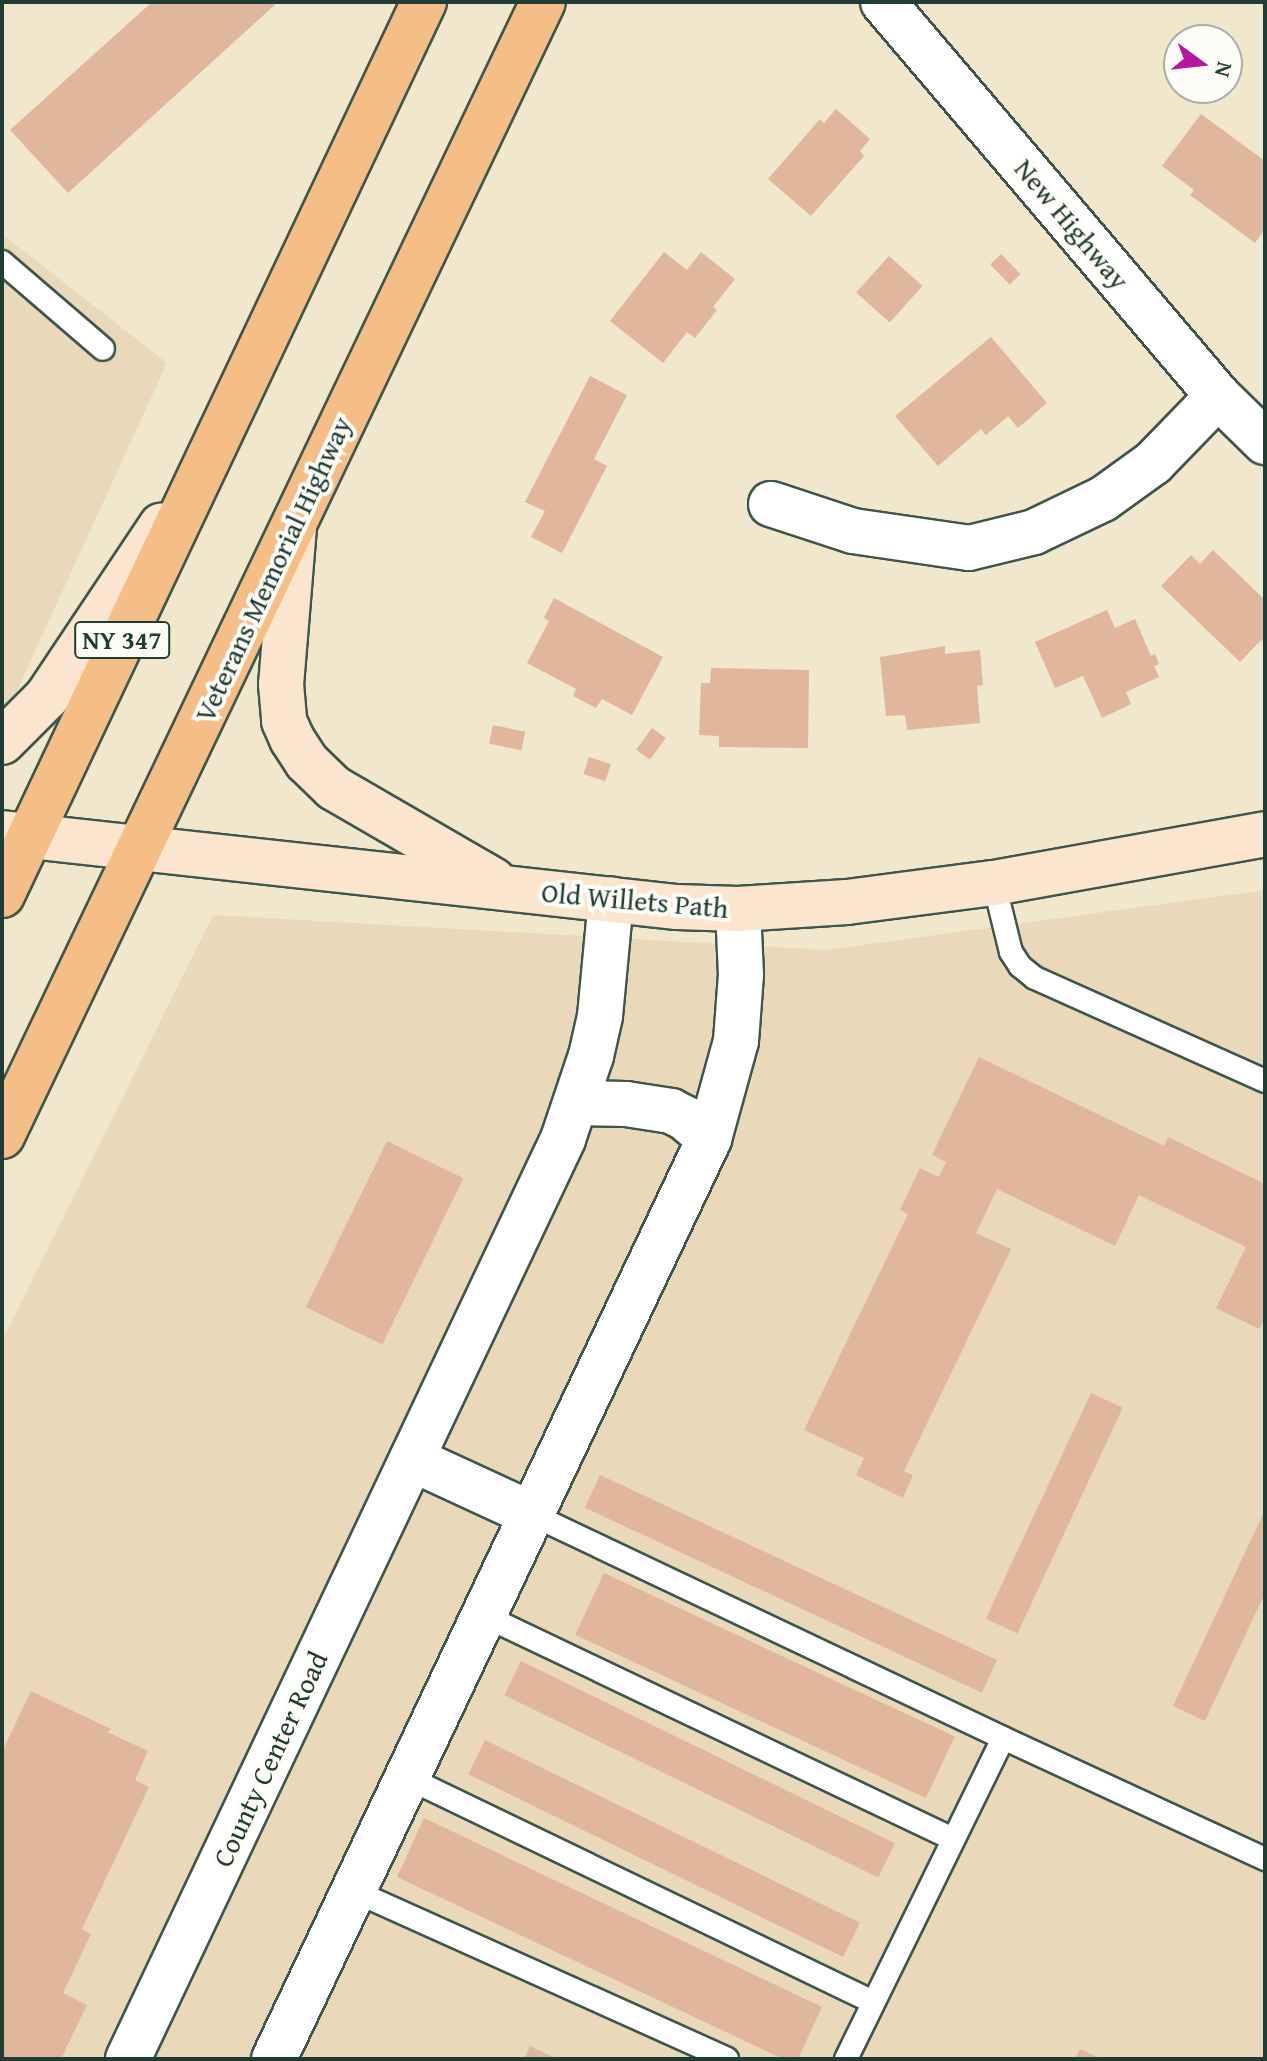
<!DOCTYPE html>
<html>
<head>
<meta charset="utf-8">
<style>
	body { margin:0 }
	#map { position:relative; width:1267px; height:2061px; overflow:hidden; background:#f1e7cc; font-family:"Gentium Book Plus",serif }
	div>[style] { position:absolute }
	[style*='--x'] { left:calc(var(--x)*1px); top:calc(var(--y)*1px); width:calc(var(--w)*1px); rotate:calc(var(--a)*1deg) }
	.built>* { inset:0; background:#e9d9ba }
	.building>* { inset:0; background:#e0b69c; transform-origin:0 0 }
	.roads { filter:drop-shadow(2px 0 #3e564b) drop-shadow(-2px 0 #3e564b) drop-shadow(0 2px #3e564b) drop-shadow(0 -2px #3e564b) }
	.service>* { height:22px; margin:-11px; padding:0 11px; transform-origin:11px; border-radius:11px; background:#fff }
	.minor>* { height:44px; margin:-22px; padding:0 22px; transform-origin:22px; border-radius:22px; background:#fff }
	.tertiary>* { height:44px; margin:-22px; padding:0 22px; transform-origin:22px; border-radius:22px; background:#fff }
	.secondary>* { height:44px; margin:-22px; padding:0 22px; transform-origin:22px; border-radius:22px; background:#fbe5cf }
	.trunk>* { height:44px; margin:-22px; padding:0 22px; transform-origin:22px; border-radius:22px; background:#f6be87 }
	span { translate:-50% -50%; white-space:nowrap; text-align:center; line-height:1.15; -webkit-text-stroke:8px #fdfcf7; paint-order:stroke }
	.shield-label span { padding:2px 6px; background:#fdfcf7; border:2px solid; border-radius:6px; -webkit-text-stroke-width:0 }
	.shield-label { font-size:26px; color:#1f3d34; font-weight:700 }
	.street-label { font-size:28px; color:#1f3d34 }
	.frame { position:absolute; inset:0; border:4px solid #1f3d34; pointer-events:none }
	.north { position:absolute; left:1163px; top:24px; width:80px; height:80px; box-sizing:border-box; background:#fdfcf7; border:2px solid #a4b0a9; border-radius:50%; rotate:105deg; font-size:22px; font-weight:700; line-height:32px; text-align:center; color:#1f3d34 }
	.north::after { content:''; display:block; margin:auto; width:28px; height:36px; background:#b5179e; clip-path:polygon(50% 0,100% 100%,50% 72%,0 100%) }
</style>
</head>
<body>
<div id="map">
	<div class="built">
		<i style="clip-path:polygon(2px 234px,167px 363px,2px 723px)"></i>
		<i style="clip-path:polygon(1265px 890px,1265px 2059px,2px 2059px,2px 1341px,213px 915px,826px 950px)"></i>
	</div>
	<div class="building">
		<i style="clip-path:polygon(152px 2px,278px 2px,68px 193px,10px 130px)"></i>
		<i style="clip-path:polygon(836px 109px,870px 139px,860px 151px,864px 156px,811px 216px,768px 179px,820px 119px,824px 123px)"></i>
		<i style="clip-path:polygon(1201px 114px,1265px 161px,1265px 229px,1255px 243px,1190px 195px,1194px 190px,1162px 166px)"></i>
		<i style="clip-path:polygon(664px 252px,687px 270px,701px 252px,735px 279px,713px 307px,717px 310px,695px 338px,687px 332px,663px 363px,610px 321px)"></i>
		<i style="left:1001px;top:254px;width:28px;height:15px;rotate:46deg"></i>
		<i style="left:889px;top:256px;width:45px;height:49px;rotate:42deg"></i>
		<i style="clip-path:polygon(991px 337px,1047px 403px,1018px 428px,1008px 416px,986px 435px,981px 429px,938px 466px,895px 416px)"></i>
		<i style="clip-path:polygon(590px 376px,627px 395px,594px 459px,607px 466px,562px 553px,531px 537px,545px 511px,525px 502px)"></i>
		<i style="clip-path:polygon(1213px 550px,1265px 600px,1265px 643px,1261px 640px,1240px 662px,1161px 586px,1191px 555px,1200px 564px)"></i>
		<i style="clip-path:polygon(554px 598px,663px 657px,632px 715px,602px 699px,596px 708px,573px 696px,576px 689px,527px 663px,549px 621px,544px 618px)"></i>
		<i style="clip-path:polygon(1107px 610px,1115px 628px,1135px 619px,1151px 656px,1155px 654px,1159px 664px,1154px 666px,1159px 677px,1126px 692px,1131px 704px,1102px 718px,1083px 676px,1055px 688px,1035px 642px)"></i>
		<i style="clip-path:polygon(945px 646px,945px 654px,980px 650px,983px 685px,977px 686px,980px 723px,907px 730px,905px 715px,886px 716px,880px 657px)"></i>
		<i style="clip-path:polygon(711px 668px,809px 670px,808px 748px,719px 747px,719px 736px,699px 735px,701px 683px,710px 683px)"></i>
		<i style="left:493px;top:725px;width:33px;height:19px;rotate:12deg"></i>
		<i style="left:652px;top:728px;width:17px;height:27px;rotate:36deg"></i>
		<i style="left:589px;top:757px;width:23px;height:18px;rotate:18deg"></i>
		<i style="clip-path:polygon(979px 1057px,1164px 1146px,1168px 1137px,1265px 1184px,1265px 1319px,1259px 1329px,1216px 1308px,1246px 1247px,1139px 1195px,1115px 1246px,997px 1189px,976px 1233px,1011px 1249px,904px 1471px,913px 1475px,903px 1498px,856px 1475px,864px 1458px,804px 1430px,908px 1214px,900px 1210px,920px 1168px,939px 1177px,946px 1162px,932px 1155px)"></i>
		<i style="left:387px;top:1141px;width:85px;height:185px;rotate:26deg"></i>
		<i style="left:1091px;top:1393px;width:35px;height:249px;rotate:25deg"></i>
		<i style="left:600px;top:1475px;width:438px;height:36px;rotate:25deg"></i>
		<i style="clip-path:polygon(1265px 1510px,1265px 1593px,1205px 1721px,1173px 1706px)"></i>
		<i style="left:604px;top:1573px;width:387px;height:68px;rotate:25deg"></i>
		<i style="left:521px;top:1661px;width:416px;height:38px;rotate:26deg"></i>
		<i style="clip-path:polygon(31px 1691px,111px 1729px,107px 1732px,148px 1751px,135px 1780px,149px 1787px,82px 1929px,91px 1934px,63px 1993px,87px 2005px,61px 2059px,2px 2059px,2px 1752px)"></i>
		<i style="left:485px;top:1740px;width:417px;height:38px;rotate:26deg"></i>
		<i style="clip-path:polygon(424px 1818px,822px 2007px,798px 2059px,783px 2059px,397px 1877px)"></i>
		<i style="clip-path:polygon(530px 2046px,558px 2059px,524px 2059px)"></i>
		<i style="clip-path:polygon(1080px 2049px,1102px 2059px,1075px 2059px)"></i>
	</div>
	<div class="roads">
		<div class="service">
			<i style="--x:2;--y:262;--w:133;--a:40.7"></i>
			<i style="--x:994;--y:883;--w:71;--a:76.2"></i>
			<i style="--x:1011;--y:952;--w:17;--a:57"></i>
			<i style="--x:1020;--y:966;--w:19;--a:39"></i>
			<i style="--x:1035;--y:978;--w:252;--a:24.1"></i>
			<i style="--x:533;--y:1515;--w:520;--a:25.38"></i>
			<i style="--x:485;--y:1616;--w:518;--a:25.48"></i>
			<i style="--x:408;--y:1778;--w:516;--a:25.72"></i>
			<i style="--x:354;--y:1891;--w:409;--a:24.2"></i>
			<i style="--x:846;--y:2059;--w:357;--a:-63.9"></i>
			<i style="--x:1003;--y:1738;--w:289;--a:24.8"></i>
		</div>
		<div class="minor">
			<i style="--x:771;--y:504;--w:86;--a:18.2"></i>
			<i style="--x:853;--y:531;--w:117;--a:8.3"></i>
			<i style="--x:969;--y:548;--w:67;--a:-13.8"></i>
			<i style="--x:1034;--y:532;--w:76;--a:-25.6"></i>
			<i style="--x:1103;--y:499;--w:62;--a:-35.8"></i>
			<i style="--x:1153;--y:463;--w:93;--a:-45.9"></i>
			<i style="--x:577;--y:1103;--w:49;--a:1.2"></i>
			<i style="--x:626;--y:1104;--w:46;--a:8.8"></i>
			<i style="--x:671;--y:1111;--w:16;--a:27"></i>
			<i style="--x:685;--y:1118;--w:32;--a:41"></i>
			<i style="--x:412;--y:1459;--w:133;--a:24.8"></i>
			<i style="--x:128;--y:2059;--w:1018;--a:-64.69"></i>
			<i style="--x:563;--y:1139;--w:88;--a:-71.4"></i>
			<i style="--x:591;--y:1056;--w:41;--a:-77.3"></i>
			<i style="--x:600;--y:1016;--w:117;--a:-84.6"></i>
			<i style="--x:274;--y:2059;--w:1018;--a:-64.69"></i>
			<i style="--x:709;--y:1139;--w:102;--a:-74.6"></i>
			<i style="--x:736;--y:1041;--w:66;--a:-85.7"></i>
			<i style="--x:741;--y:975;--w:66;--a:-92.6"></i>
		</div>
		<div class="tertiary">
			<i style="--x:883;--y:2;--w:517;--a:49.63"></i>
			<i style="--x:1218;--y:396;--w:66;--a:44.4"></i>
		</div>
		<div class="secondary">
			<i style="--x:294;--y:527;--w:158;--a:94.7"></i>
			<i style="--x:281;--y:684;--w:37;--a:85"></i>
			<i style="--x:284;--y:721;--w:20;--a:66"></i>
			<i style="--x:292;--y:739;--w:27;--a:57"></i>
			<i style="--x:307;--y:762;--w:37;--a:44"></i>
			<i style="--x:334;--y:788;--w:184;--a:30.1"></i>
			<i style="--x:2;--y:742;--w:64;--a:-45"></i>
			<i style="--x:47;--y:697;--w:206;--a:-56.3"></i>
			<i style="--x:2;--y:833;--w:679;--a:6.26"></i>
			<i style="--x:677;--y:907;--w:61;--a:1.9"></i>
			<i style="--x:738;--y:909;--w:109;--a:-3.7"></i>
			<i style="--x:847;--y:902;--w:148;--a:-7.4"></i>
			<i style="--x:994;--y:883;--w:275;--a:-10.2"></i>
		</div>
		<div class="trunk">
			<i style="--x:2;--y:895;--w:988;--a:-64.71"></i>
			<i style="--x:2;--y:1136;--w:1256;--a:-64.5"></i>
		</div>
	</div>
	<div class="shield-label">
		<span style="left:122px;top:640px">NY 347</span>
	</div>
	<div class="street-label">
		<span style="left:1072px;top:224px;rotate:50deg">New Highway</span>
		<span style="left:273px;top:569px;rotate:-65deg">Veterans Memorial Highway</span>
		<span style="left:635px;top:900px;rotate:5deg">Old Willets Path</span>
		<span style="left:270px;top:1759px;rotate:-65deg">County Center Road</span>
	</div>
	<div class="frame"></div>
	<div class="north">N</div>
</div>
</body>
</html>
